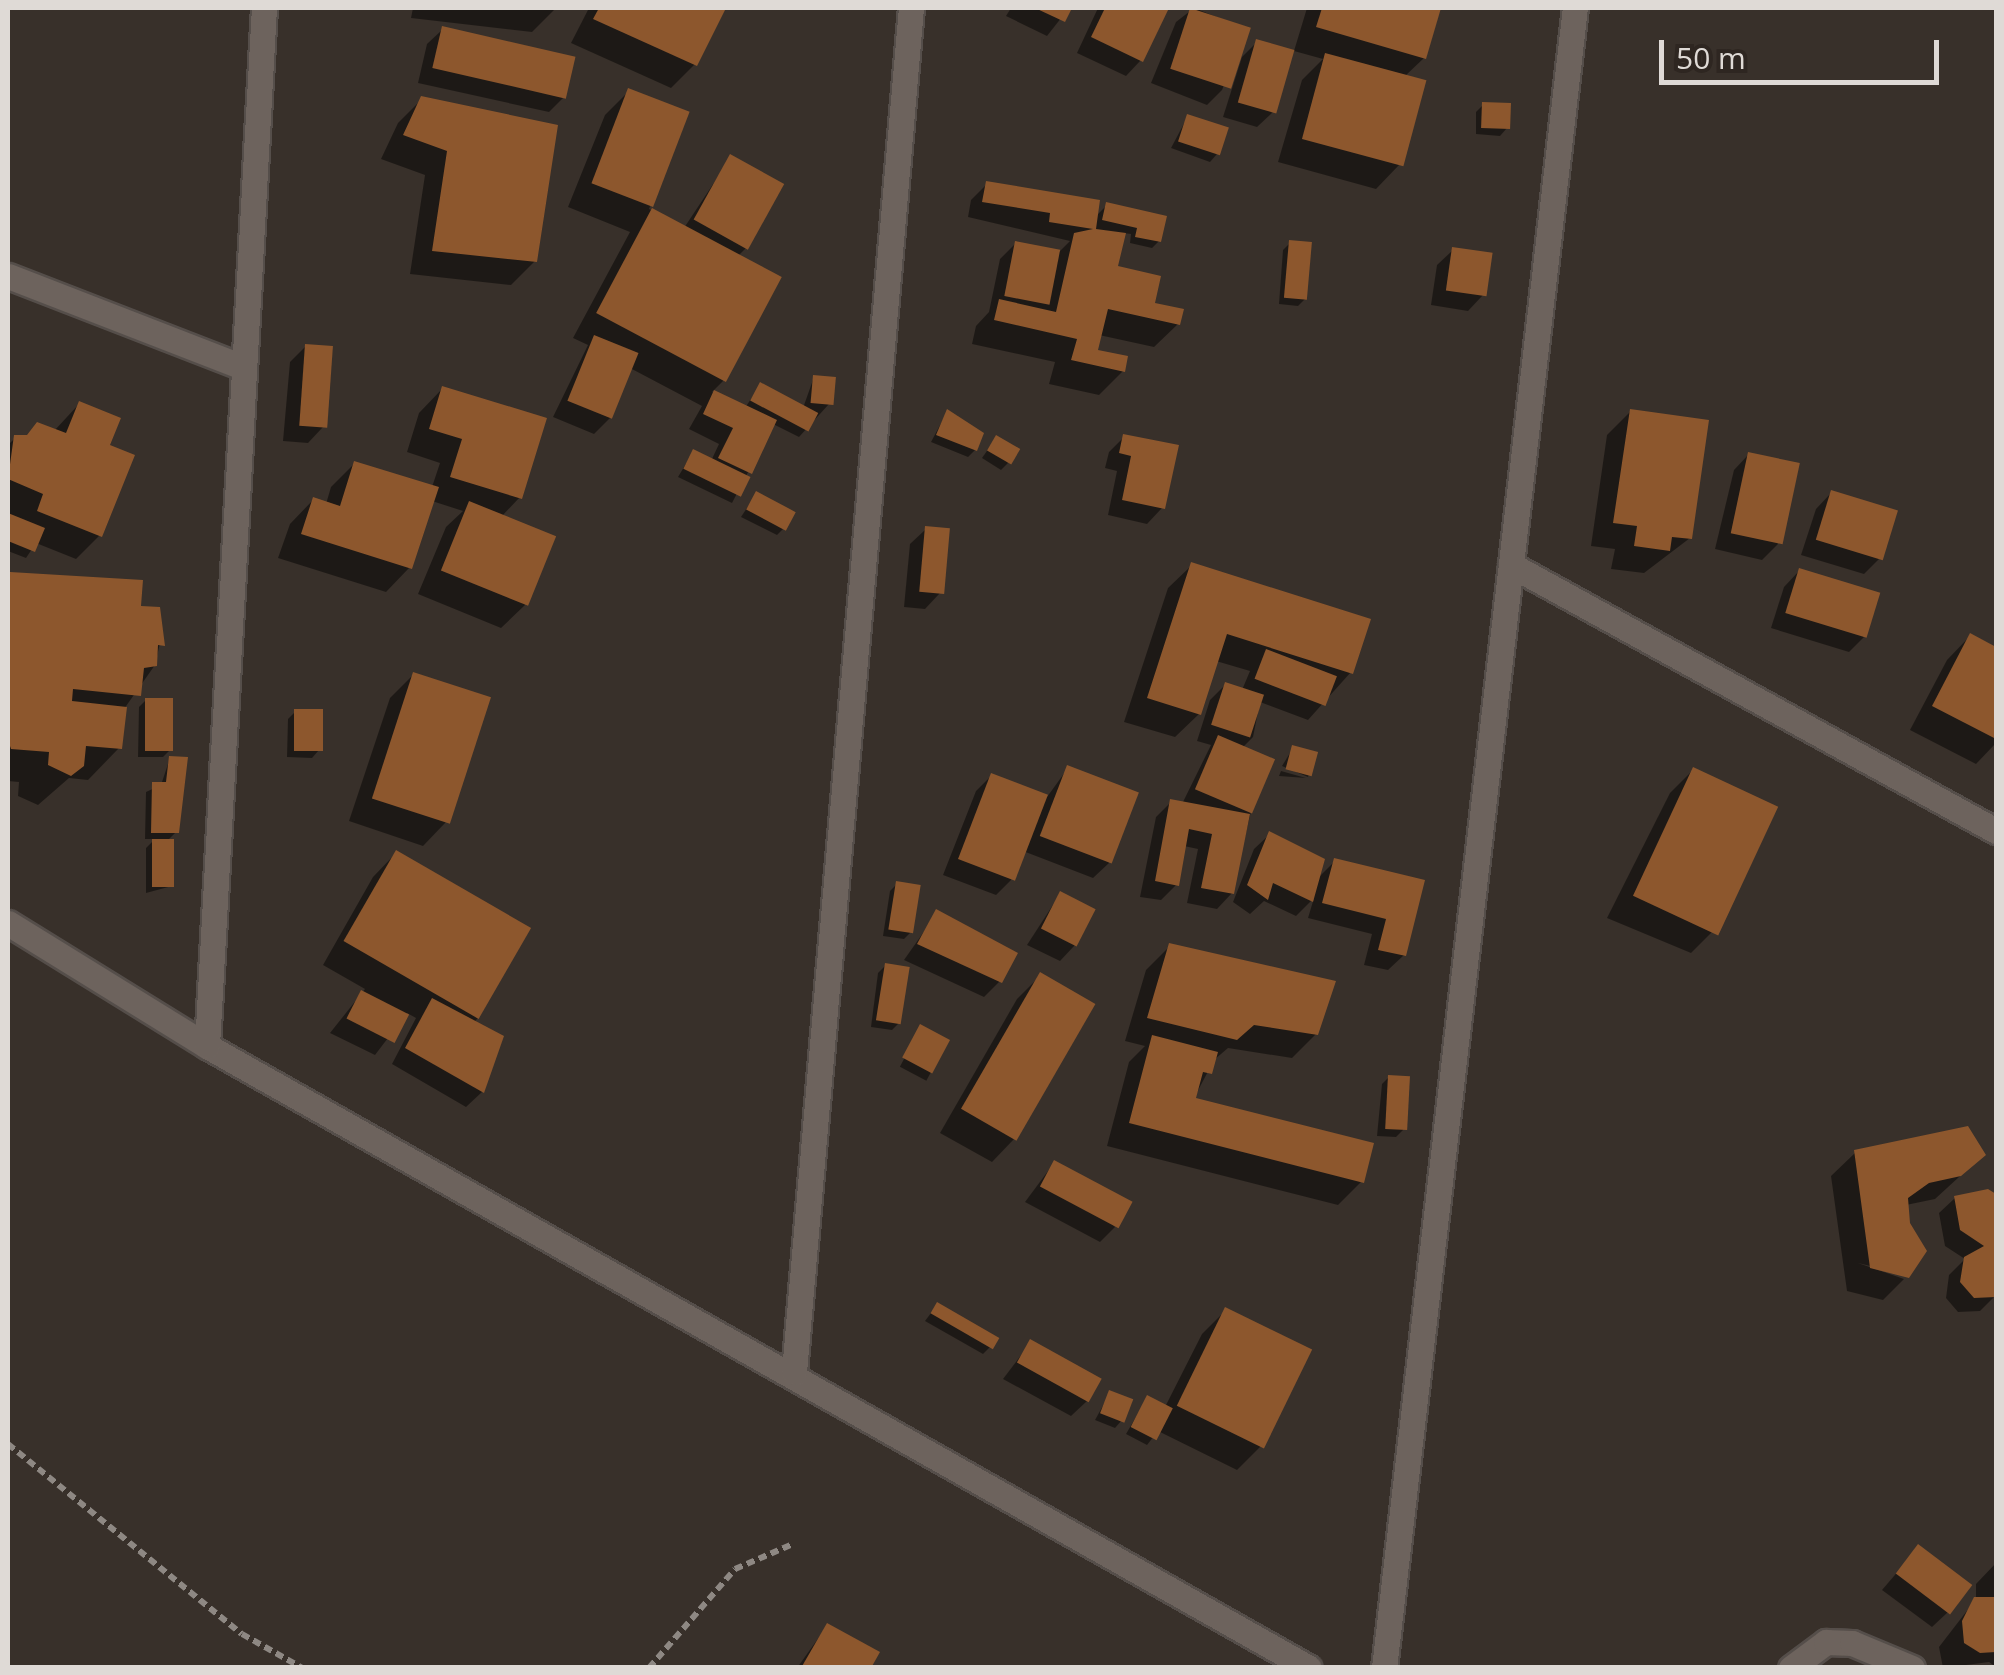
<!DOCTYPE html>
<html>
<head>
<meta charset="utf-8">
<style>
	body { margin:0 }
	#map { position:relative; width:2004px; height:1675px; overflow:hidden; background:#38302a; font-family:"Open Sans",sans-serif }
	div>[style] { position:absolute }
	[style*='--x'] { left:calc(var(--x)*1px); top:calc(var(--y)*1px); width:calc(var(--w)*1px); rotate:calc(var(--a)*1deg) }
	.shadow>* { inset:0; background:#0007; transform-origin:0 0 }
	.building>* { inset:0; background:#8d572d; transform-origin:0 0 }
	.path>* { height:6px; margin-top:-3px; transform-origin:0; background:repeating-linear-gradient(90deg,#8e8883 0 8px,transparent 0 13px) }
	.roads { filter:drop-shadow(2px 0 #554e4a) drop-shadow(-2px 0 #554e4a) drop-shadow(0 2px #554e4a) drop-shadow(0 -2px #554e4a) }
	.street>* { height:25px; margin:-12.5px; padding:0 12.5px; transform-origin:12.5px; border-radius:12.5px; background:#6d635d }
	span { translate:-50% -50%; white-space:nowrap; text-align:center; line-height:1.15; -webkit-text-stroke:9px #2e2621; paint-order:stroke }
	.frame { position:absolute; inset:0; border:10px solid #dfdad6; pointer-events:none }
	.scale { position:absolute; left:1659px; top:40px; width:280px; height:45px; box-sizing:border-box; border:5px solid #dfdad6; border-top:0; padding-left:12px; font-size:30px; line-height:35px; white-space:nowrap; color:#dfdad6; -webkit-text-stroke:8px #2e2621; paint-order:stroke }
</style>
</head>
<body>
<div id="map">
	<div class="shadow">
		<i style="clip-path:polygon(413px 8px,556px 8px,532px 32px,411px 18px)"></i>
		<i style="clip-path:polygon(589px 8px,723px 8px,695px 64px,671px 88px,571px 43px)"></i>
		<i style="clip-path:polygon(1011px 8px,1069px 8px,1047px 36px,1006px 16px)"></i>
		<i style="clip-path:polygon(1098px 8px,1166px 8px,1141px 60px,1126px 76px,1077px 53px)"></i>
		<i style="clip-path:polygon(1194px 8px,1247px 29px,1222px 90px,1207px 105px,1151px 83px,1176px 22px)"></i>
		<i style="clip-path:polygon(1307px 8px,1439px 8px,1424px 58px,1404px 77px,1399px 165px,1376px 189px,1278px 162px,1302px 80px,1323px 59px,1294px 51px)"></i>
		<i style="clip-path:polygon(443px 29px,564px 97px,549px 112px,418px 83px,427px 44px)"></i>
		<i style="clip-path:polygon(1257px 42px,1273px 112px,1257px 127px,1223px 117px,1242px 57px)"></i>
		<i style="clip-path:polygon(629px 91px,686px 113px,649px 209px,684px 228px,731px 157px,746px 248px,738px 256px,723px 381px,712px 392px,745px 408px,760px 385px,803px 408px,814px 377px,829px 404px,799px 437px,773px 424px,732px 503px,678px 477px,693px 452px,711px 461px,719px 444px,689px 429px,702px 406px,630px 368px,610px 418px,594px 434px,553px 417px,588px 345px,573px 338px,630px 232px,568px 207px,605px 115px)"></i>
		<i style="clip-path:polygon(422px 99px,535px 261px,511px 285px,410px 274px,425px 175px,381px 159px,398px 123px)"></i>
		<i style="clip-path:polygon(1483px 105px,1507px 128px,1500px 136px,1476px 134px,1476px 112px)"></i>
		<i style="clip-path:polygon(1188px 116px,1217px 154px,1210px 162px,1171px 148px)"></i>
		<i style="clip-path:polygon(987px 184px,1095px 217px,1107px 205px,1159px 241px,1152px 248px,1130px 243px,1131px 234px,1123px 233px,1115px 268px,1178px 324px,1154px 347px,1099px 335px,1095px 352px,1123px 371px,1099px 395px,1049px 384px,1055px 362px,972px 344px,976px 326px,989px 312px,1000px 259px,1016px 243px,1059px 252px,1070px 241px,968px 217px,971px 200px)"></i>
		<i style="clip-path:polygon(1290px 243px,1305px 299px,1298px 306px,1279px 304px,1283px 250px)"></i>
		<i style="clip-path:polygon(1453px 250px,1483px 295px,1468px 311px,1431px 305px,1437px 265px)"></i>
		<i style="clip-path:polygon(306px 346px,323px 427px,308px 443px,283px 441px,290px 362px)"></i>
		<i style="clip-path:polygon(442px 389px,520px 497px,501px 517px,525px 605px,501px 628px,418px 594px,446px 527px,463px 511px,432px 501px,409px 568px,386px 592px,278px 558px,290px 524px,313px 500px,326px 504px,331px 487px,355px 463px,432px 487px,440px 463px,407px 452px,419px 413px)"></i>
		<i style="clip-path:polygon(79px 404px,100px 535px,76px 559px,36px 543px,26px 558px,8px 551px,8px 445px,15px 438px,54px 431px)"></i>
		<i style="clip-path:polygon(1631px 411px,1690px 538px,1644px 573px,1611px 569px,1615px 549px,1591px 546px,1607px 435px)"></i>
		<i style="clip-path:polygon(947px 412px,958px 416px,956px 424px,975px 450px,968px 457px,931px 442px)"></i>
		<i style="clip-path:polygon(1124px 437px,1162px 508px,1147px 524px,1108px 515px,1117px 471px,1105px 468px,1109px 452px)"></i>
		<i style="clip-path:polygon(996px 438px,1008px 463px,1001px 470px,982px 458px)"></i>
		<i style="clip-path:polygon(1749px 454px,1778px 544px,1762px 560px,1715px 549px,1734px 470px)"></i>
		<i style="clip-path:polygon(1831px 493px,1880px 558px,1864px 574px,1801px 555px,1816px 509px)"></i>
		<i style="clip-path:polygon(756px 494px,784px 528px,777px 535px,741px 517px)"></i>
		<i style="clip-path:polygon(926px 529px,940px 593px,925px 609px,904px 607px,910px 544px)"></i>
		<i style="clip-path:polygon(1192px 565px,1351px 672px,1308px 720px,1260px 702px,1253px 737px,1242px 748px,1251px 811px,1232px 893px,1217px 909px,1187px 903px,1198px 849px,1184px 846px,1176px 885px,1161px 900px,1140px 897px,1156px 817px,1171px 802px,1182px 804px,1211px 745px,1197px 741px,1210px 700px,1225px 685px,1242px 690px,1250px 671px,1216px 661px,1199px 714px,1175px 737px,1124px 722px,1168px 588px)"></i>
		<i style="clip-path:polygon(1799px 571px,1864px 637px,1849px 652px,1771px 628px,1784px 587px)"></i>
		<i style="clip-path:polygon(11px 574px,138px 608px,163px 630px,155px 665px,124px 709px,119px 748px,88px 780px,69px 778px,38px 805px,18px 796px,19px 782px,8px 781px)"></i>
		<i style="clip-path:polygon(1970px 636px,1996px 650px,1996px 743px,1976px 764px,1910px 730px,1947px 660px)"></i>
		<i style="clip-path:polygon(413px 675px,446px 822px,423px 846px,349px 821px,390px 698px)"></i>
		<i style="clip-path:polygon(146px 700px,170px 750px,163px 757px,138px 757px,139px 707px)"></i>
		<i style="clip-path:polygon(295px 712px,319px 750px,312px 758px,287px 757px,288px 719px)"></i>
		<i style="clip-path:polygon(1293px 748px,1315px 754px,1308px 777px,1282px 766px)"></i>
		<i style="clip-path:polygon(170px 758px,176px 832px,167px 841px,172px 886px,146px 893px,146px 848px,155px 839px,145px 839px,146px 792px,161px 785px)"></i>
		<i style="clip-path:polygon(1068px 768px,1109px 863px,1093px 878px,1023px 851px,1011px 880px,996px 895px,943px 875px,976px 791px,991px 776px,1047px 797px)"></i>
		<i style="clip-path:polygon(1693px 770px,1715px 929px,1691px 953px,1607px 918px,1670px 793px)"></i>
		<i style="clip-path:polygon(1281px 771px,1306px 778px,1279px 776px)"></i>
		<i style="clip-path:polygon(1270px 834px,1317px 879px,1335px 861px,1422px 882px,1404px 955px,1388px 970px,1364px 965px,1372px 934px,1308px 918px,1314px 898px,1296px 916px,1264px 901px,1250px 914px,1233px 902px,1254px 849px)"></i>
		<i style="clip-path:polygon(396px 853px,479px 1017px,473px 1023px,501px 1037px,482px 1092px,466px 1107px,392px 1064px,416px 1018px,407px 1013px,375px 1055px,330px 1033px,365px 989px,323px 965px,373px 877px)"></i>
		<i style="clip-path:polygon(897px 884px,911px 932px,904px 939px,883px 936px,890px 891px)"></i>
		<i style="clip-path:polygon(1060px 894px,1075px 945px,1060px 961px,1027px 945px)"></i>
		<i style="clip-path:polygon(937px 913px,1000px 981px,984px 997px,904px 960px)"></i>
		<i style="clip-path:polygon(1170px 946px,1316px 1034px,1292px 1058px,1228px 1048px,1214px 1060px,1193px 1100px,1362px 1181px,1338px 1205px,1107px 1146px,1129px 1062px,1145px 1046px,1125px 1041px,1146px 970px)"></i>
		<i style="clip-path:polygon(885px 966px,899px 1023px,892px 1030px,871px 1027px,878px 973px)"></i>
		<i style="clip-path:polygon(1041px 975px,1015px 1138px,992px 1162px,940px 1133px,1017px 999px)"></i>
		<i style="left:921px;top:1027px;width:30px;height:45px;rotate:28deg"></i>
		<i style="clip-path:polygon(1389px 1077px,1403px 1130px,1396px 1137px,1377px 1136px,1382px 1084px)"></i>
		<i style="clip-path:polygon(1855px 1153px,1983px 1155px,1935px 1199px,1906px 1205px,1903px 1274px,1858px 1263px,1904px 1279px,1883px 1300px,1847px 1291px,1831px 1176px)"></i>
		<i style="clip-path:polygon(1054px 1163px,1115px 1227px,1100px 1242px,1025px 1202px)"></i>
		<i style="clip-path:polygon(1988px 1192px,1996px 1197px,1996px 1295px,1980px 1311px,1958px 1312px,1946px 1298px,1949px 1275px,1965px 1259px,1945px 1246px,1939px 1213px,1955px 1198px)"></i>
		<i style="clip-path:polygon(937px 1305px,990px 1347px,983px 1354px,925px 1321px)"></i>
		<i style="clip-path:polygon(1226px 1310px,1261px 1446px,1237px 1470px,1158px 1431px,1147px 1445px,1126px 1434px,1147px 1398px,1165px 1407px,1202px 1334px)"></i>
		<i style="clip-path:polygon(1031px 1342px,1087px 1401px,1071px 1416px,1003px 1379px)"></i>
		<i style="clip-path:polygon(1110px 1393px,1122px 1420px,1115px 1428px,1095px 1420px)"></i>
		<i style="clip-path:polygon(1918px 1548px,1948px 1612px,1932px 1627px,1882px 1590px)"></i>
		<i style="clip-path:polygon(1996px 1563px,1996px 1667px,1989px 1662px,1943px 1668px,1939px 1647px,1976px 1599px,1976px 1584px)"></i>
		<i style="clip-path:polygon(827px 1626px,868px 1668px,797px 1668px)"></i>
	</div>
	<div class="building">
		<i style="clip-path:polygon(599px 8px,726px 8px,697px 66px,593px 19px)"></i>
		<i style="clip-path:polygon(1035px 8px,1072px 8px,1065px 22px)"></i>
		<i style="clip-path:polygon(1105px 8px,1169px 8px,1143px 62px,1091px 37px)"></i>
		<i style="left:1190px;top:8px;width:64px;height:64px;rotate:18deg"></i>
		<i style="clip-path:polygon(1322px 8px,1441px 8px,1426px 59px,1316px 27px)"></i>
		<i style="left:442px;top:26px;width:137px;height:43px;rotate:13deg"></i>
		<i style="left:1256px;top:39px;width:40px;height:66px;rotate:16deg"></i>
		<i style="left:1325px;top:53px;width:105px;height:89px;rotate:15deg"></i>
		<i style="left:628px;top:88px;width:66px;height:102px;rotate:21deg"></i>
		<i style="clip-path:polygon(421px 96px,558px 125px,537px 262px,432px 251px,447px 151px,403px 135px)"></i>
		<i style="left:1482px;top:102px;width:29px;height:26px;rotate:2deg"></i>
		<i style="left:1187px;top:114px;width:44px;height:29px;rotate:18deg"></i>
		<i style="left:730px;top:154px;width:62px;height:75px;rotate:29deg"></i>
		<i style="clip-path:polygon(986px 181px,1100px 200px,1096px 229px,1126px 233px,1118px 266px,1161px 276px,1155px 303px,1184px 309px,1180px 325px,1108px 309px,1098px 350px,1128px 356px,1125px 372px,1071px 360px,1077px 339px,994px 320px,999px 299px,1056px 312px,1074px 233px,1093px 229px,1049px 222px,1050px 213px,982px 202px)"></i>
		<i style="clip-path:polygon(1106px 202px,1167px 216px,1161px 242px,1135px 237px,1137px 228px,1102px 220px)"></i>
		<i style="left:652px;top:208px;width:147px;height:119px;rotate:28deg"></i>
		<i style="left:1289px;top:240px;width:23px;height:58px;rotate:5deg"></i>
		<i style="left:1015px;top:241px;width:46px;height:56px;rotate:11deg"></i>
		<i style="left:1452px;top:247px;width:41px;height:44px;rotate:8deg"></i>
		<i style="left:594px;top:335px;width:48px;height:71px;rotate:22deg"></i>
		<i style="left:305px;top:344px;width:28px;height:82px;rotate:4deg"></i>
		<i style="left:813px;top:375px;width:23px;height:28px;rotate:5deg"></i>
		<i style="left:760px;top:382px;width:66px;height:21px;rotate:28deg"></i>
		<i style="clip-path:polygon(442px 386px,547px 418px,522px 499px,450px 477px,462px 439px,429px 429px)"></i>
		<i style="clip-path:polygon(714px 390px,777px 420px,752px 474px,718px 458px,733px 428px,703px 414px)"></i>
		<i style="clip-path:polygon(79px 401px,121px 418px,110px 445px,135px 455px,102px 537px,37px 511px,43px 494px,8px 479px,14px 435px,27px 435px,37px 422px,66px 433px)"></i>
		<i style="clip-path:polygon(947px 409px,984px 433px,977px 451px,936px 435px)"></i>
		<i style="clip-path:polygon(1630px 409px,1709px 420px,1692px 539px,1672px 537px,1670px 551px,1634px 546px,1637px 526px,1613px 523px)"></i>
		<i style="clip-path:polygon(1123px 434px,1179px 445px,1165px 509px,1122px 500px,1131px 456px,1119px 453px)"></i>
		<i style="left:996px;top:435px;width:28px;height:18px;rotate:30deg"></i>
		<i style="left:693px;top:449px;width:64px;height:22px;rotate:26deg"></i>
		<i style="left:1748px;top:452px;width:53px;height:83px;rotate:12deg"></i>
		<i style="clip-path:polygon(354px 461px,439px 487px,412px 569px,301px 534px,313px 497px,340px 506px)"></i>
		<i style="left:1831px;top:490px;width:70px;height:52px;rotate:17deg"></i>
		<i style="left:756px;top:491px;width:45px;height:21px;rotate:28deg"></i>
		<i style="left:469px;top:501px;width:94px;height:75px;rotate:22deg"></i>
		<i style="clip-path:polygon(8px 513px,45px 528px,35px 552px,8px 541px)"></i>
		<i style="left:925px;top:526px;width:25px;height:66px;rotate:5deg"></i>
		<i style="clip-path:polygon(1191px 562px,1371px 619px,1353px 674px,1227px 634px,1201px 715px,1147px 698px)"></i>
		<i style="left:1799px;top:568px;width:85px;height:47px;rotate:17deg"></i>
		<i style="clip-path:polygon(10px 572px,143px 580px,141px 606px,160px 607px,165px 646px,158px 645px,157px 666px,144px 668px,141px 696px,73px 689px,72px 701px,127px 707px,122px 749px,86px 746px,84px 766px,71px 776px,48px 765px,49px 752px,11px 749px,8px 740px)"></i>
		<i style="clip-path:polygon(1970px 633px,1996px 647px,1996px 739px,1932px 706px)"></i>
		<i style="left:1266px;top:649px;width:76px;height:32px;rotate:21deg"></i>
		<i style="left:413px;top:672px;width:82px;height:133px;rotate:18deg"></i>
		<i style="left:1225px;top:682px;width:41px;height:45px;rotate:18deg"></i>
		<i style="left:145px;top:698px;width:28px;height:53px"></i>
		<i style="left:294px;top:709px;width:29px;height:42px"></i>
		<i style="left:1218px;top:735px;width:62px;height:59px;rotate:23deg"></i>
		<i style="left:1292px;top:745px;width:27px;height:25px;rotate:15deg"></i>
		<i style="clip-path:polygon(169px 756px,188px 757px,179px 833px,151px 833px,152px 782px,166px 782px)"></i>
		<i style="left:1067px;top:765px;width:77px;height:76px;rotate:21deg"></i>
		<i style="left:1693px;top:767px;width:94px;height:142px;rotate:25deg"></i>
		<i style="left:991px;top:773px;width:61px;height:92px;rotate:21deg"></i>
		<i style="clip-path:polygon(1170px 799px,1250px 814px,1234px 894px,1201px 888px,1212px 834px,1189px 829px,1179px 886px,1155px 881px)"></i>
		<i style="clip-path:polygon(1269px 831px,1325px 859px,1313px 902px,1273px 883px,1268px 900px,1247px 885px)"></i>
		<i style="left:152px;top:839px;width:22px;height:48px"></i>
		<i style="left:396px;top:850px;width:156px;height:105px;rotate:30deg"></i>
		<i style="clip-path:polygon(1334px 858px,1425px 880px,1406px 956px,1378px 950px,1386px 919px,1322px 903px)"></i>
		<i style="left:896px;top:881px;width:25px;height:49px;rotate:9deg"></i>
		<i style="left:1060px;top:891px;width:40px;height:42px;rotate:27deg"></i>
		<i style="clip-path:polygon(936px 909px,1018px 953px,1002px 983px,917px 944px)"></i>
		<i style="clip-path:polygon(1169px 943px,1336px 981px,1318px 1035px,1254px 1025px,1237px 1040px,1147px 1018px)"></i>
		<i style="left:885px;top:963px;width:25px;height:58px;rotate:9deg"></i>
		<i style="left:1040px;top:972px;width:64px;height:158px;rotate:30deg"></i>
		<i style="left:361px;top:990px;width:54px;height:32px;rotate:27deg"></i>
		<i style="clip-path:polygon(432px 998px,504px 1036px,484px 1093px,405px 1048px)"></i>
		<i style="left:920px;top:1024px;width:34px;height:38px;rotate:28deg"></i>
		<i style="clip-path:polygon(1152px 1035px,1218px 1052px,1212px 1074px,1203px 1072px,1196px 1098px,1374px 1143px,1364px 1183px,1129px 1123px)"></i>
		<i style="left:1388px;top:1075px;width:22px;height:54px;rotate:3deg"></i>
		<i style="clip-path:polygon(1968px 1126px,1986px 1155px,1961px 1176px,1929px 1183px,1908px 1198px,1910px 1223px,1927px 1251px,1909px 1278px,1870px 1268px,1854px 1150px)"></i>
		<i style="left:1054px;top:1160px;width:89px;height:30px;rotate:28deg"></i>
		<i style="clip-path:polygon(1988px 1189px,1996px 1194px,1996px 1297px,1974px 1298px,1960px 1282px,1964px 1257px,1984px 1246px,1960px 1230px,1954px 1196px)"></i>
		<i style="left:937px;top:1302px;width:72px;height:13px;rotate:30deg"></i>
		<i style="left:1225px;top:1307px;width:97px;height:110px;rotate:26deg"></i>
		<i style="left:1030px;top:1339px;width:82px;height:27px;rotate:29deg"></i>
		<i style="left:1109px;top:1390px;width:26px;height:25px;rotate:21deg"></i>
		<i style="left:1147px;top:1395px;width:29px;height:36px;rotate:27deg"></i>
		<i style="left:1918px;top:1544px;width:68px;height:37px;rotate:37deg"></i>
		<i style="clip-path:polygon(1974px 1597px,1996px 1597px,1996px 1652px,1980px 1653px,1964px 1643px,1962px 1621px)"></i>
		<i style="clip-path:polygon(827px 1623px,880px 1652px,871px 1668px,801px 1668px)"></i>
	</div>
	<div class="path">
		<i style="--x:8;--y:1444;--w:301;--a:39.1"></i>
		<i style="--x:242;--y:1634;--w:69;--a:29.5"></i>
		<i style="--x:649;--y:1668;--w:131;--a:-49"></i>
		<i style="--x:735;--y:1569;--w:63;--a:-23.3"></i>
	</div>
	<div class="roads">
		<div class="street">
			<i style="--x:8;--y:276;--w:252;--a:21.2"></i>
			<i style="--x:1511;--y:565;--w:553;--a:28.74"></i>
			<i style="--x:8;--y:923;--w:234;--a:31.7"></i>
			<i style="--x:207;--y:1046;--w:1265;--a:29.44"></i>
			<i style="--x:207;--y:1046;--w:1040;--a:-86.86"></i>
			<i style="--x:794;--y:1372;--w:1369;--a:-85.1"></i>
			<i style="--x:1384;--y:1668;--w:1671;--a:-83.44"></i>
			<i style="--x:1791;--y:1668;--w:44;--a:-36.6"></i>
			<i style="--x:1826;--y:1642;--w:26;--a:2"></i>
			<i style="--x:1852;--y:1643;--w:65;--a:22.6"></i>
		</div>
	</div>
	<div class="frame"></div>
	<div class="scale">50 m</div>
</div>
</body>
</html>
